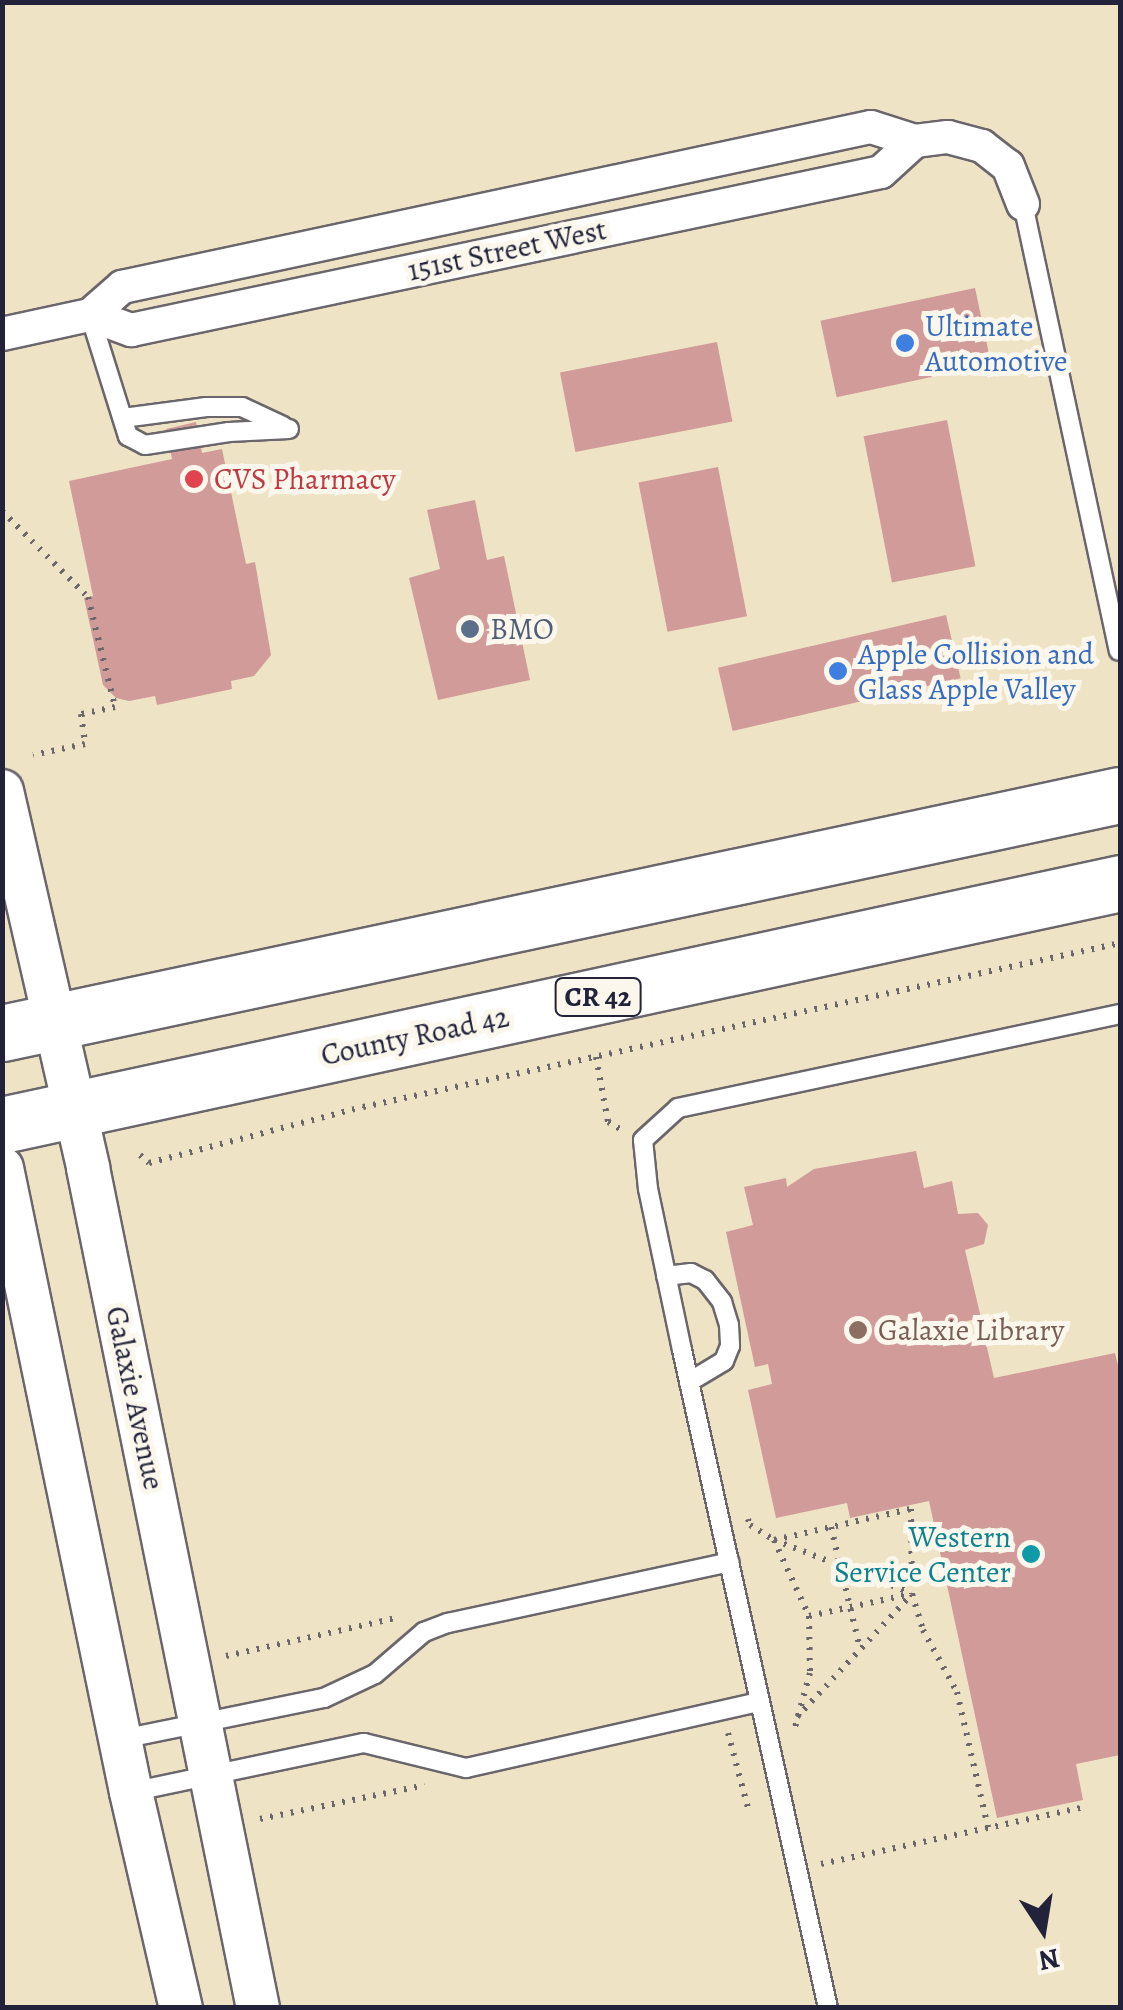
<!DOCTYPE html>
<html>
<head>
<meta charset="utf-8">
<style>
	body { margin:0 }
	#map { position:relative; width:1123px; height:2010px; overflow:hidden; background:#efe3c5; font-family:Alegreya,serif }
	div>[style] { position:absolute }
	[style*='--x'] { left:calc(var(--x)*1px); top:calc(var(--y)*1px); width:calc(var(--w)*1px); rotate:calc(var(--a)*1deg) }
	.building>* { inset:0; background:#d09b98; transform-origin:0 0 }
	.path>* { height:6px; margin-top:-3px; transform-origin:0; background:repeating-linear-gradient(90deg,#6a666b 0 2.5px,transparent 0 10.5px) }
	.roads { filter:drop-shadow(2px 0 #6a666b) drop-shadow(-2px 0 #6a666b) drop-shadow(0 2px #6a666b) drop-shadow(0 -2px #6a666b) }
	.service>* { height:18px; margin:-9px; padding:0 9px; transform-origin:9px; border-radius:9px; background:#fff }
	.minor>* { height:32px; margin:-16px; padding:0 16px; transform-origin:16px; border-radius:16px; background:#fff }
	.tertiary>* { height:42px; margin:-21px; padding:0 21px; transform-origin:21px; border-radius:21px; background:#fff }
	.trunk>* { height:55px; margin:-27.5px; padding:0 27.5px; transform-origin:27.5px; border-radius:27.5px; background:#fff }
	.dots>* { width:28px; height:28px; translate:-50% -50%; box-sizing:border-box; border:5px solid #fbf7ec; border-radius:50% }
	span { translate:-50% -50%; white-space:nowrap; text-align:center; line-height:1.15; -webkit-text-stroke:10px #fbf7ec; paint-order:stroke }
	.shield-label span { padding:2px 8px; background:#fbf7ec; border:2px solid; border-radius:8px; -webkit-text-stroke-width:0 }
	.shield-label { font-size:28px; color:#22223b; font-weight:700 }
	.street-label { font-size:30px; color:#22223b }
	.shop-label { font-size:30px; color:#366cbe }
	.left { translate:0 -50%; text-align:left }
	.health-label { font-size:30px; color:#be3a42 }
	.service-label { font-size:30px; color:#4e5e75 }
	.education-label { font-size:30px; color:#785e54 }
	.culture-label { font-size:30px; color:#0d838f }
	.right { translate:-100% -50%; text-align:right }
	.frame { position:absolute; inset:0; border:5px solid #22223b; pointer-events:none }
	.north { position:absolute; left:993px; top:1880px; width:100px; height:100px; -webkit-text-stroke:8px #fbf7ec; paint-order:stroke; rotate:168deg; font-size:28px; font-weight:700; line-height:40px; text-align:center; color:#22223b }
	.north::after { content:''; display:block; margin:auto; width:35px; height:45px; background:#22223b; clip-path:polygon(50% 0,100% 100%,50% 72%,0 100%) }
</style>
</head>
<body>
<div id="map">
	<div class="building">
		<i style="left:975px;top:288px;width:78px;height:158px;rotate:78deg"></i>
		<i style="left:717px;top:342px;width:81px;height:160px;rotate:79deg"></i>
		<i style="left:947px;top:420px;width:149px;height:85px;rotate:79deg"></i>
		<i style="clip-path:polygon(196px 422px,202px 453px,222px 449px,246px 564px,255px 562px,271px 655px,254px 676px,231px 681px,232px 689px,157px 705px,155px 696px,129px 701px,116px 698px,103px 685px,84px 598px,93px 596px,69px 481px,172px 459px,166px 429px)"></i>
		<i style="left:718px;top:467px;width:152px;height:81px;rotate:79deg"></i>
		<i style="clip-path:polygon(475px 500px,487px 560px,504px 556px,530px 680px,438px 700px,409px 578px,440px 569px,427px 510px)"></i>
		<i style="left:946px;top:615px;width:65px;height:234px;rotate:77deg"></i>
		<i style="clip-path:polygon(916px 1151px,924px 1188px,952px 1181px,958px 1214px,978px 1213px,988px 1225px,984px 1244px,965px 1250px,981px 1318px,967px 1321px,972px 1340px,985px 1339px,994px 1378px,1115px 1353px,1120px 1374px,1120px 1755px,1076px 1764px,1083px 1800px,997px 1818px,929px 1501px,850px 1518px,847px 1503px,776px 1518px,748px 1390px,772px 1384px,768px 1364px,755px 1367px,726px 1232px,753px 1225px,744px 1187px,786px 1178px,787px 1187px,814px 1169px)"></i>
	</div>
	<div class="path">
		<i style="--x:2;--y:511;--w:122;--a:45"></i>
		<i style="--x:88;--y:597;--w:113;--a:76.2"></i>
		<i style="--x:115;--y:707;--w:35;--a:168"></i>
		<i style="--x:81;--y:714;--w:30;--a:82"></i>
		<i style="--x:85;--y:744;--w:53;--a:168.1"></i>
		<i style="--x:596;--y:1057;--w:66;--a:79.5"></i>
		<i style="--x:608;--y:1122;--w:20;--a:30"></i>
		<i style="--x:140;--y:1155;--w:12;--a:42"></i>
		<i style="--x:149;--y:1163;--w:221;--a:-14.7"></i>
		<i style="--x:363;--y:1107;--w:775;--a:-12.22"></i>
		<i style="--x:748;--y:1519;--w:6;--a:72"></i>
		<i style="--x:750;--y:1525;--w:28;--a:32"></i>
		<i style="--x:774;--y:1540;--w:84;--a:65.3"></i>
		<i style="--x:809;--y:1616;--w:57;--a:89"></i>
		<i style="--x:810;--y:1673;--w:56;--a:105.5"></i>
		<i style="--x:831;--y:1527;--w:125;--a:76.6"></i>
		<i style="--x:774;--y:1540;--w:140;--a:-12.8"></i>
		<i style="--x:911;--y:1509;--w:85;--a:89.3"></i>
		<i style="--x:912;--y:1594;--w:38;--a:73"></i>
		<i style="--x:923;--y:1630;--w:71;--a:61.3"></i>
		<i style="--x:957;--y:1692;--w:139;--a:77.1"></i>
		<i style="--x:774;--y:1540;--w:147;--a:21.1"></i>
		<i style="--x:809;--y:1616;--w:104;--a:-12.2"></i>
		<i style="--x:226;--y:1656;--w:178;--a:-12.6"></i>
		<i style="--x:797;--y:1717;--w:167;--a:-46.9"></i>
		<i style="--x:728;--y:1733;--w:78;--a:75.1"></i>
		<i style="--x:260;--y:1819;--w:168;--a:-11.6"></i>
		<i style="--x:821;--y:1864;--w:270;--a:-12.2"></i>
	</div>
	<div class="roads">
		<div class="service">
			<i style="--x:1023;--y:204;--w:457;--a:77.9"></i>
			<i style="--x:90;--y:315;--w:127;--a:72.6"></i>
			<i style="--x:128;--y:436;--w:19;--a:28"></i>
			<i style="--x:145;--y:445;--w:85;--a:-8.8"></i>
			<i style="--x:229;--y:432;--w:60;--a:-2.9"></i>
			<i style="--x:123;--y:418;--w:84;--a:-7.5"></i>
			<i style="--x:206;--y:407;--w:36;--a:0"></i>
			<i style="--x:242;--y:407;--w:45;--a:24.9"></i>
			<i style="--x:666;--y:1276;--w:25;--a:-7"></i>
			<i style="--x:691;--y:1273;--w:16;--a:27"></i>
			<i style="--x:705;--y:1280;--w:28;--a:52"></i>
			<i style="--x:722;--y:1302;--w:24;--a:73"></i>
			<i style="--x:729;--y:1325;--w:21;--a:87"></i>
			<i style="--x:730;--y:1346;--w:16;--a:112"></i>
			<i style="--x:724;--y:1361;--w:41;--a:149"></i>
			<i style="--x:122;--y:1739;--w:206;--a:-11.5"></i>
			<i style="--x:324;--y:1698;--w:56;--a:-25.2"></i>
			<i style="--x:375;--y:1674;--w:65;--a:-40.6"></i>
			<i style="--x:424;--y:1632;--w:26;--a:-21"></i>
			<i style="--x:448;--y:1623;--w:288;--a:-12.2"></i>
			<i style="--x:131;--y:1792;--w:238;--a:-11.9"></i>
			<i style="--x:364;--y:1743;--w:105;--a:13.8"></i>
			<i style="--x:466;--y:1768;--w:300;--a:-12.7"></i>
			<i style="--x:828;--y:2008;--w:674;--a:-102.51"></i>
			<i style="--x:682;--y:1350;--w:165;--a:-101.9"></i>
			<i style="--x:648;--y:1189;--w:49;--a:-95.8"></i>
			<i style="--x:643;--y:1140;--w:47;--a:-42.4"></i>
			<i style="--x:678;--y:1108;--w:452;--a:-12"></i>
		</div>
		<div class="minor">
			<i style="--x:90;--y:315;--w:44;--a:20.1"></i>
			<i style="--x:131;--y:330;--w:766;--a:-11.9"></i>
			<i style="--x:881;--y:172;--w:46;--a:-42.4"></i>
			<i style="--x:2;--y:334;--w:90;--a:-12.2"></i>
			<i style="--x:90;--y:315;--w:43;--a:-41.2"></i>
			<i style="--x:122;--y:287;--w:766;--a:-12.06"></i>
			<i style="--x:871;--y:127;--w:46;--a:17.7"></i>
			<i style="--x:915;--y:141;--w:33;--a:-7"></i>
			<i style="--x:948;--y:137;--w:35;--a:15"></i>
			<i style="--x:982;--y:146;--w:33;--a:38"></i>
			<i style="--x:1008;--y:166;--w:41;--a:68.5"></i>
		</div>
		<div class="tertiary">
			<i style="--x:2;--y:791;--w:387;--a:77.1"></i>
			<i style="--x:88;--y:1168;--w:857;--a:78.56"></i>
			<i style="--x:2;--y:1168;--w:637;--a:78.32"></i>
			<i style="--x:131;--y:1792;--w:222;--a:77"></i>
		</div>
		<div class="trunk">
			<i style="--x:2;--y:1033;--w:1143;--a:-12.02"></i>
			<i style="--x:2;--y:1125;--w:1144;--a:-12.21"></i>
		</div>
	</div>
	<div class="dots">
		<i style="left:905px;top:343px;background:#3f7fe0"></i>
		<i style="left:194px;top:479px;background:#e0444e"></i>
		<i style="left:470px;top:629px;background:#5c6f8a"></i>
		<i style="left:838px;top:671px;background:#3f7fe0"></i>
		<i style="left:858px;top:1330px;background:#8d6e63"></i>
		<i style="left:1031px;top:1554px;background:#0f9aa8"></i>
	</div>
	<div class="shield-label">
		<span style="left:598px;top:997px">CR 42</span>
	</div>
	<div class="street-label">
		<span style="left:507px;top:250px;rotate:-12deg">151st Street West</span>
		<span style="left:415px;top:1036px;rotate:-12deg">County Road 42</span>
		<span style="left:135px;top:1398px;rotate:78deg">Galaxie Avenue</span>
	</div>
	<div class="shop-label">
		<span class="left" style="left:925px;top:343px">Ultimate<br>Automotive</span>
		<span class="left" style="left:858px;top:671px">Apple Collision and<br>Glass Apple Valley</span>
	</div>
	<div class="health-label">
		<span class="left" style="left:214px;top:479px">CVS Pharmacy</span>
	</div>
	<div class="service-label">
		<span class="left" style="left:490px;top:629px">BMO</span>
	</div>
	<div class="education-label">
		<span class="left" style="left:878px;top:1330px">Galaxie Library</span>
	</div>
	<div class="culture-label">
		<span class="right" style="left:1011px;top:1554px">Western<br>Service Center</span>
	</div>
	<div class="frame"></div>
	<div class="north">N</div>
</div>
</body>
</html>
